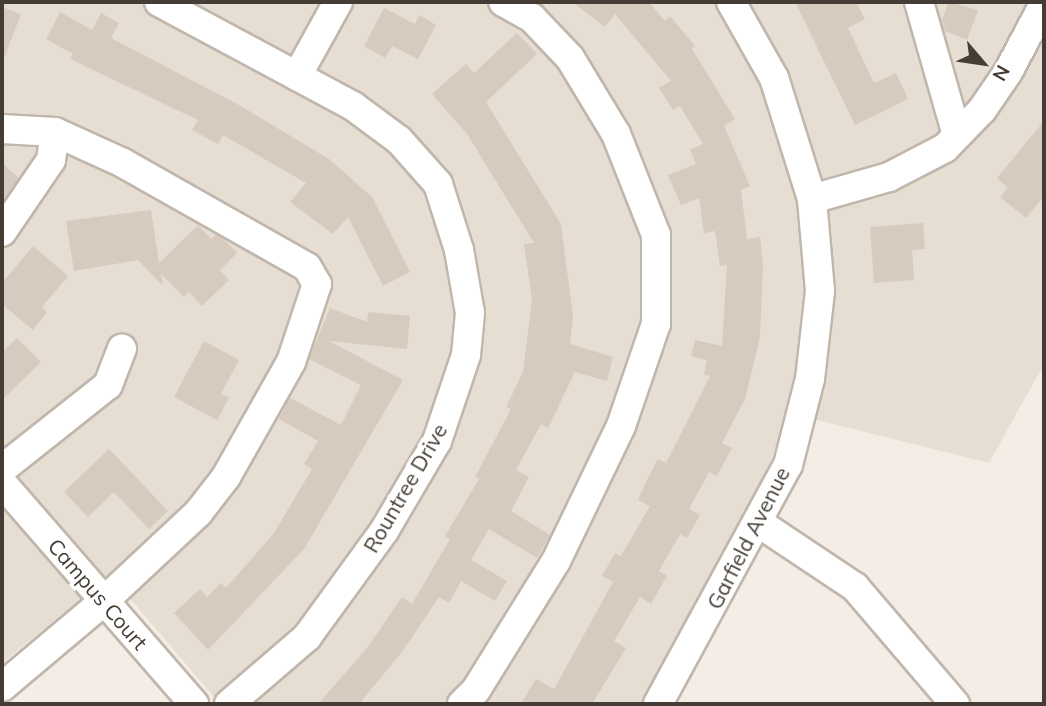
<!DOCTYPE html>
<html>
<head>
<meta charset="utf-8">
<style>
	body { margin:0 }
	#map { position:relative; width:1046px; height:706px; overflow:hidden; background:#f3ede5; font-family:Mulish,sans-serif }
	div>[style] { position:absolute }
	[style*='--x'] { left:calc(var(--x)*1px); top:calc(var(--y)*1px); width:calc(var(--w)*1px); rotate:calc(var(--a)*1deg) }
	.residential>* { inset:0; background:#e7ded3 }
	.building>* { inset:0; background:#d7cabe }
	.roads { filter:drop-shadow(2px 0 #c1b6ab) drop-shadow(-2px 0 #c1b6ab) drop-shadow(0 2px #c1b6ab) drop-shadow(0 -2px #c1b6ab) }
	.minor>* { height:28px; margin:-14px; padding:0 14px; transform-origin:14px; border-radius:14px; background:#fff }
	span { translate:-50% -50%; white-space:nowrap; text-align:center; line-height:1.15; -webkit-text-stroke:7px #fff; paint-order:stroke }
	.street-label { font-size:21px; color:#453d35 }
	.frame { position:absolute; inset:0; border:4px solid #453d35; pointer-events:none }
	.north { position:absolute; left:948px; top:28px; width:70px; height:70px; -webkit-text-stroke:5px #fff; paint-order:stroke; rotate:119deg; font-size:19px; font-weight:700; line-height:28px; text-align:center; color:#453d35 }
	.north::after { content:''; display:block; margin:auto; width:24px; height:32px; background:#453d35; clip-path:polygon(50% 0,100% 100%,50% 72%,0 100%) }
</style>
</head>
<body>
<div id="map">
	<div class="residential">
		<i style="clip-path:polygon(2px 2px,1044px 2px,1044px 364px,989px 463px,785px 412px,779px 441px,757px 491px,642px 704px,220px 704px,110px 575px,2px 663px)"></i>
	</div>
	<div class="building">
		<i style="clip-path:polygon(572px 2px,649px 2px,665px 21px,670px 16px,695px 46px,692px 49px,735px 119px,724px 126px,750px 186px,741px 190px,747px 239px,760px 237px,763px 266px,760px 337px,745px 399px,722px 443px,732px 448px,717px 476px,709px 472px,689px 509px,700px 515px,687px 538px,680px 534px,659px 571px,667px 576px,651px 604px,640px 597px,614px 641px,626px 648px,592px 704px,521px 704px,536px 679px,554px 689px,613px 582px,602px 576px,615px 553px,621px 556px,650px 506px,638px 500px,648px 478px,658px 459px,666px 463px,710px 376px,704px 375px,707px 360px,691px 356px,695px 340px,722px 346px,727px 265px,720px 266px,715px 231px,704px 233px,699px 198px,681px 205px,668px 175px,696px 164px,690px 150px,703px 144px,680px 106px,673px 110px,659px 88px,671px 81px,615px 14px,605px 27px)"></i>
		<i style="clip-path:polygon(795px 2px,856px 2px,865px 19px,848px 28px,874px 83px,896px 73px,908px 99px,855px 125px)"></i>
		<i style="clip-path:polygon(949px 2px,978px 10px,967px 40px,945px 31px,942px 20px)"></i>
		<i style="clip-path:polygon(2px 7px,21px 14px,3px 61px,2px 61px)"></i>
		<i style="clip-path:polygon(384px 8px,415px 24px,419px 15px,436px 25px,418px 59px,392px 46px,385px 58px,364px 46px)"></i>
		<i style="clip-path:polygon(60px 12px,92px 30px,101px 13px,119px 23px,111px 38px,239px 105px,329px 159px,372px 197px,410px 272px,383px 286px,348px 217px,333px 234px,290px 202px,306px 183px,223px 135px,218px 144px,192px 130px,198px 120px,70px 59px,73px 54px,46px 39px)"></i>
		<i style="clip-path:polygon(517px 33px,537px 54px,486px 102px,561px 224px,573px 317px,570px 344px,613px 357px,607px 381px,575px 372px,548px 428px,541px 424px,516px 470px,529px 477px,511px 511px,550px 535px,537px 558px,489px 529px,471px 560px,507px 581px,495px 601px,461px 581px,449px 603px,439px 597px,402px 652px,359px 704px,318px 704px,367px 648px,402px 597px,412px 604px,450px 539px,445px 536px,479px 479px,475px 477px,511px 409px,506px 407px,523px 372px,532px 299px,524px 244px,534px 243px,467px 134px,432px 94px,466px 64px,474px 73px)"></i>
		<i style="clip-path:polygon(1044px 121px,1044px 196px,1026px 218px,1000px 197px,1008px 188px,997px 178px)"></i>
		<i style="clip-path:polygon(2px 163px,19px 178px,2px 203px)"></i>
		<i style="clip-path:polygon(151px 210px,159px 263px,198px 225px,211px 239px,216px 235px,223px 238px,237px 253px,220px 270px,229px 280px,202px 306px,189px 292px,184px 297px,161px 274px,163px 286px,138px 260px,74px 271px,66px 221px)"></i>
		<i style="clip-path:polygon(923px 223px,925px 249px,912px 250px,914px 280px,874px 283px,870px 227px)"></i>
		<i style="clip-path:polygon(33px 246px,68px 276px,42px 307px,47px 312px,33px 330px,2px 304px,2px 283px)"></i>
		<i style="clip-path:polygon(330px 308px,367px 322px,368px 312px,410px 316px,407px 349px,329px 341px,403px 380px,304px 549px,208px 650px,174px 613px,200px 589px,207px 597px,221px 583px,226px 588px,274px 533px,312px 469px,304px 464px,318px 441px,279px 419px,290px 398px,341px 425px,361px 385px,309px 359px)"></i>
		<i style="clip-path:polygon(17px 338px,41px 362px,2px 400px,2px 352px)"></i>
		<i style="clip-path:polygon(204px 341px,239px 360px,221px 394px,229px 398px,217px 420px,174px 397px)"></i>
		<i style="clip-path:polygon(109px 449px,168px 511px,149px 529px,114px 492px,88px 517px,64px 492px)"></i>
	</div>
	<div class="roads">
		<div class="minor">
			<i style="--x:159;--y:2;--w:220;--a:28.2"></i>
			<i style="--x:353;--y:106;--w:57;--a:36.5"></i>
			<i style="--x:399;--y:140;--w:59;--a:48.4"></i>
			<i style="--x:438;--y:184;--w:69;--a:72.3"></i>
			<i style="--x:459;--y:250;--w:64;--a:80.1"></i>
			<i style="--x:470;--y:313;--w:42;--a:95.4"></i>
			<i style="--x:466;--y:355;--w:91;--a:108.6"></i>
			<i style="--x:437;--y:441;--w:104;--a:120.5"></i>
			<i style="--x:384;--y:531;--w:131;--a:126"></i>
			<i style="--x:307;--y:637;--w:103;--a:139.3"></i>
			<i style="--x:919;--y:2;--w:138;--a:74.1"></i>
			<i style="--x:297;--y:76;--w:85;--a:-61"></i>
			<i style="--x:2;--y:129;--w:53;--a:3.2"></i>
			<i style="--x:55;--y:132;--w:75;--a:24.5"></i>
			<i style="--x:123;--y:163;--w:211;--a:29.5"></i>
			<i style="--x:307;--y:267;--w:20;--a:60"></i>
			<i style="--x:317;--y:284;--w:82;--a:108.4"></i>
			<i style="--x:291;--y:362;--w:132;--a:119.5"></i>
			<i style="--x:226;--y:477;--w:46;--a:127.9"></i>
			<i style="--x:198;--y:513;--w:129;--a:136.9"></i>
			<i style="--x:104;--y:601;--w:133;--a:139.9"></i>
			<i style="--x:812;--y:199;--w:80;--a:-15.9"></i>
			<i style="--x:889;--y:177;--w:63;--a:-27.4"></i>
			<i style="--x:945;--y:148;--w:53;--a:-45.8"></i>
			<i style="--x:982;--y:110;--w:46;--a:-55.6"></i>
			<i style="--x:1008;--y:72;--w:77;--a:-62.1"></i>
			<i style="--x:2;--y:232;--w:87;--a:-55.8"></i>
			<i style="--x:51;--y:160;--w:28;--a:-82"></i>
			<i style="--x:2;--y:469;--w:135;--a:-38.4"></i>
			<i style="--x:108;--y:385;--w:39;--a:-69"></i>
			<i style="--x:2;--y:483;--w:293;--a:49"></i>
			<i style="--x:759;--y:523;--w:115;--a:33.7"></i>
			<i style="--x:855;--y:587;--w:154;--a:49.5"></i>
			<i style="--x:462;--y:704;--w:20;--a:-45"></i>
			<i style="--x:476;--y:690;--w:152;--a:-58.2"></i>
			<i style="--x:556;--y:561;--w:150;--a:-64.3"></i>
			<i style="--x:621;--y:426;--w:108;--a:-71.1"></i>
			<i style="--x:656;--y:324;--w:89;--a:-90"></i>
			<i style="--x:656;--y:235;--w:109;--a:-111.6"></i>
			<i style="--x:616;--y:134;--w:89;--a:-121.2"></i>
			<i style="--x:570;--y:58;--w:55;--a:-133.5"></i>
			<i style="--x:532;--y:18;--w:33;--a:-151"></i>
			<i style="--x:658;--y:704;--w:272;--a:-61.5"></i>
			<i style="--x:788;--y:465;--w:89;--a:-75.7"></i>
			<i style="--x:810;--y:379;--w:89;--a:-83.5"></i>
			<i style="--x:820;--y:291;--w:92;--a:-95"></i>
			<i style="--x:812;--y:199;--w:127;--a:-107.4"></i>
			<i style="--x:774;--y:78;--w:87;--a:-119.5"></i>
		</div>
	</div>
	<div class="street-label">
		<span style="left:405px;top:488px;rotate:-60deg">Rountree Drive</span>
		<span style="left:748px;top:538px;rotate:-63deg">Garfield Avenue</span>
		<span style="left:98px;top:594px;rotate:49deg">Campus Court</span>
	</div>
	<div class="frame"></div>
	<div class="north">N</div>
</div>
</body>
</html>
